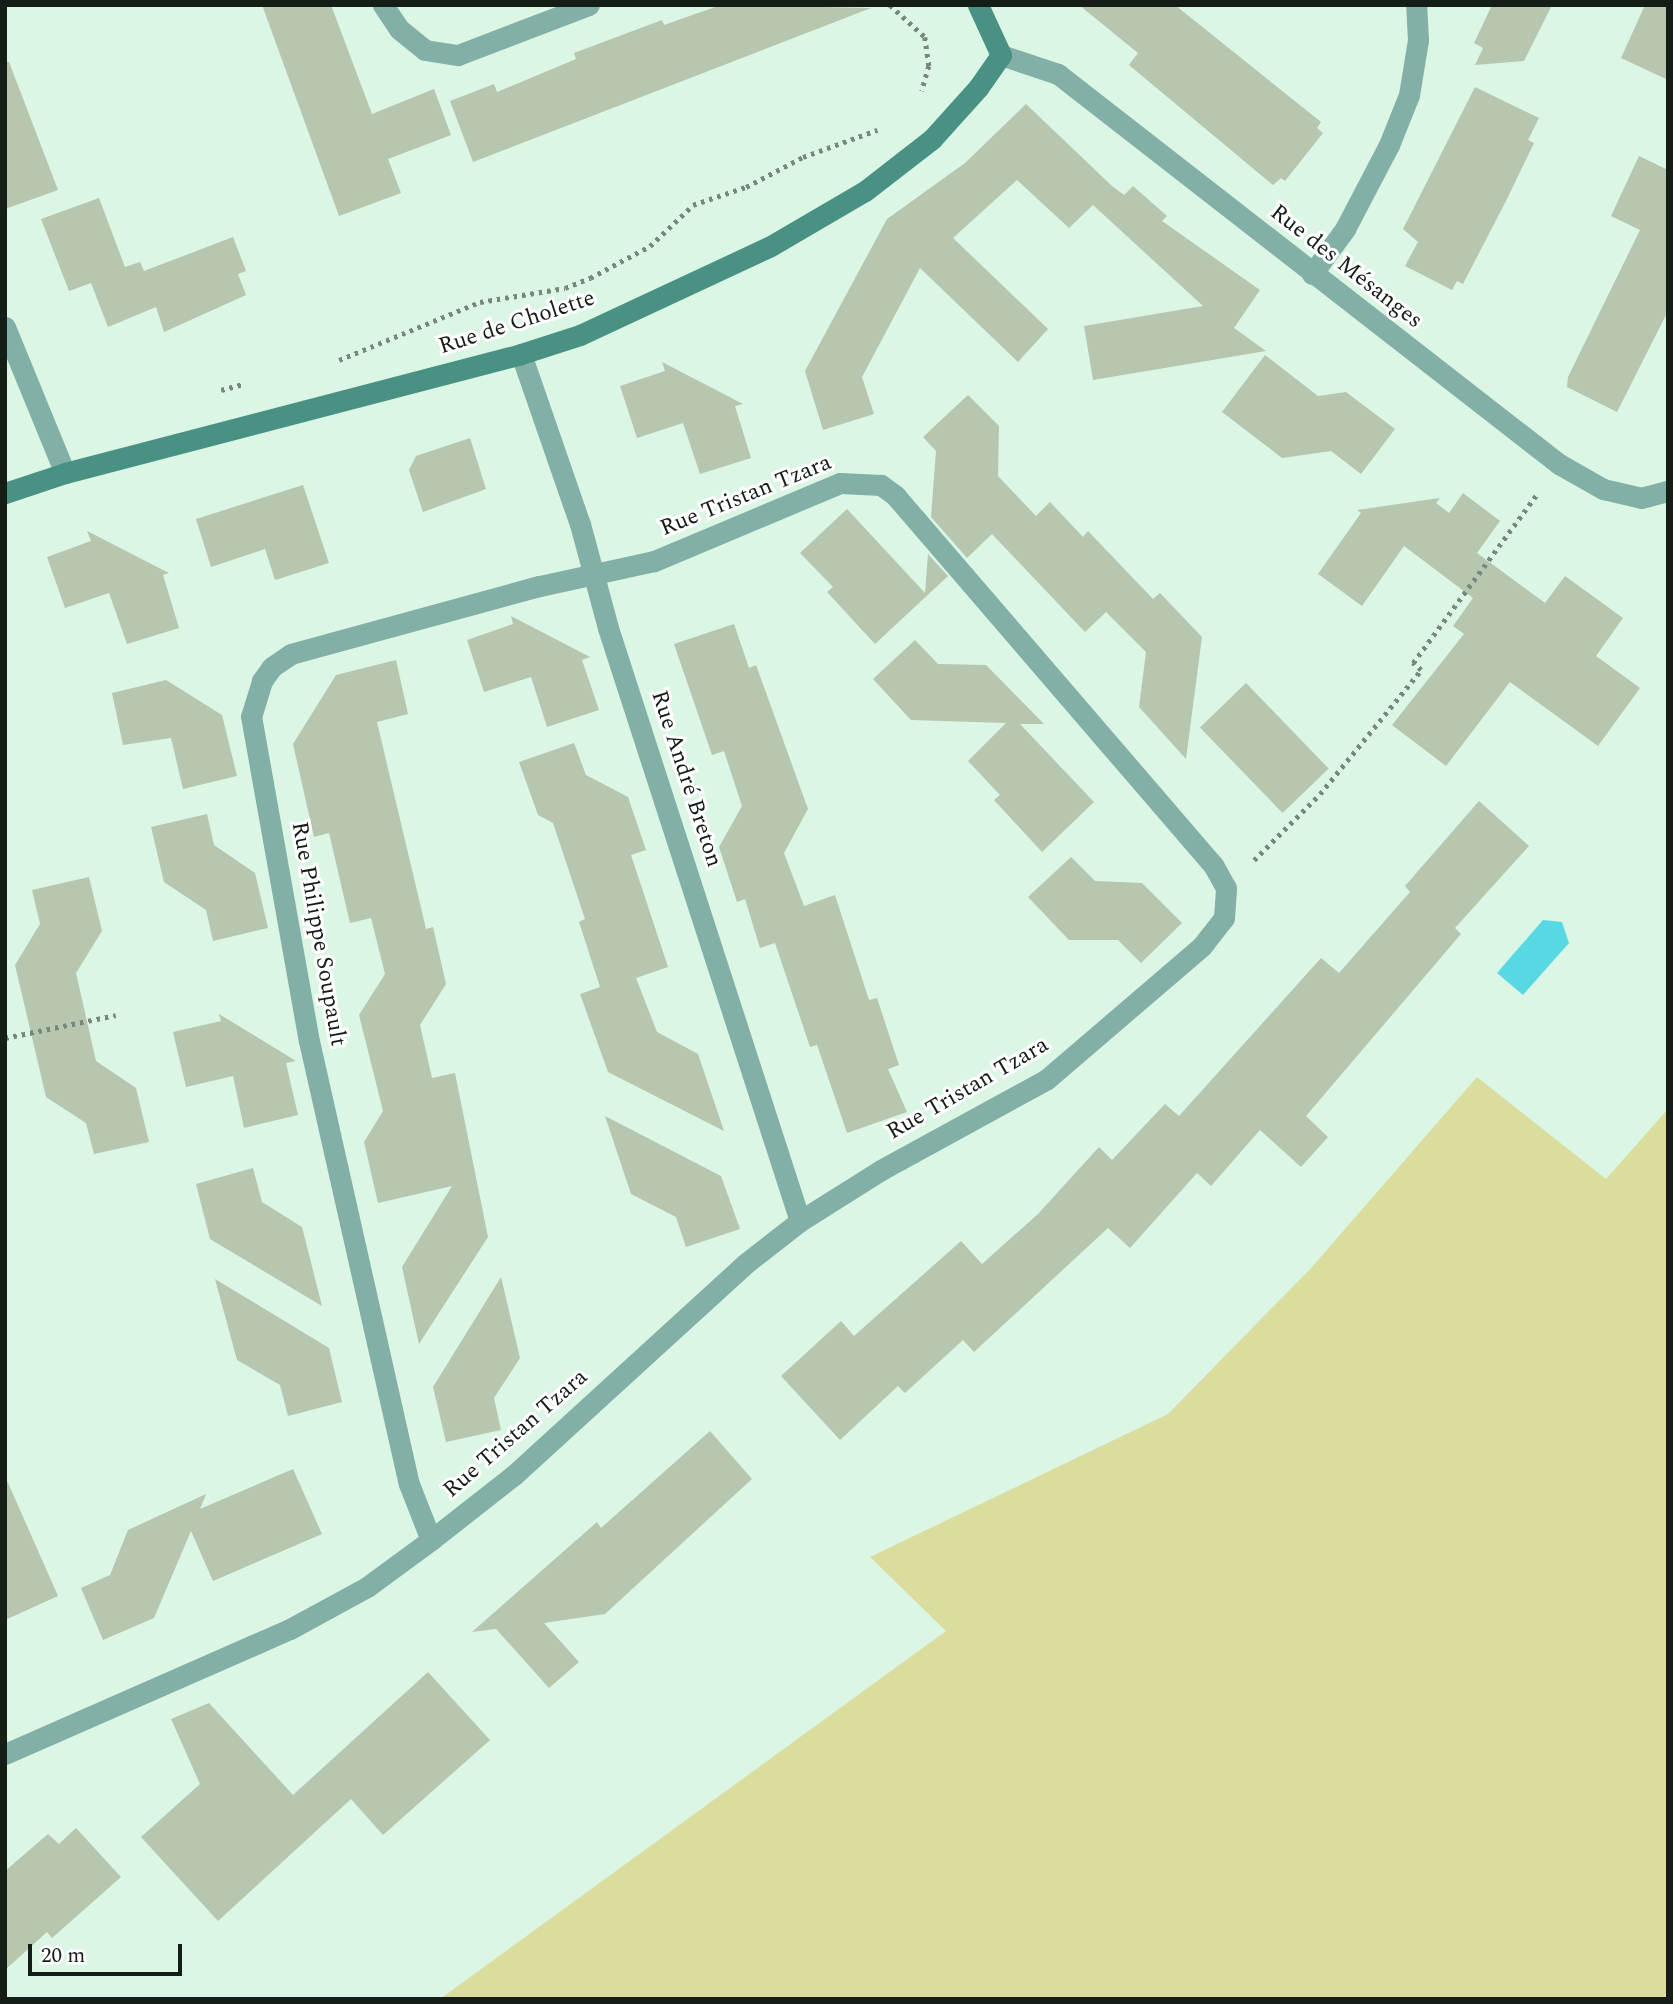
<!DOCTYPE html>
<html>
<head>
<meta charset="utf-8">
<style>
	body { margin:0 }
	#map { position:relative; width:1673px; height:2004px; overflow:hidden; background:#dbf6e4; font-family:Spectral,serif }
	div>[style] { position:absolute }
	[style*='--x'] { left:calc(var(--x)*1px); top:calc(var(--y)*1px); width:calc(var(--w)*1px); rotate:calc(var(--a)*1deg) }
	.green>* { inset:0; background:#dbdd9e }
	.water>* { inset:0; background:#57d8e3 }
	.building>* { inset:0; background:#b7c6ae; transform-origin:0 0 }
	.path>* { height:4.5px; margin-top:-2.25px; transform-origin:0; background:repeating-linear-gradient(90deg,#76887c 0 3.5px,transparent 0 8.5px) }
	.street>* { height:21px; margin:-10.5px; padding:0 10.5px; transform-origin:10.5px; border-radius:10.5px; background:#83b0a6 }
	.secondary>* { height:21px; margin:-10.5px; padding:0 10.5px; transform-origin:10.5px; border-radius:10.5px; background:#489183 }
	span { translate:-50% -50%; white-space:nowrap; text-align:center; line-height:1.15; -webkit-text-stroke:6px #fff; paint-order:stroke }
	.street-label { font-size:23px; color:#141e17 }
	.frame { position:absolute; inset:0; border:7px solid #141e17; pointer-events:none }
	.scale { position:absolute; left:28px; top:1944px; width:154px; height:32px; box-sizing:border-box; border:4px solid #141e17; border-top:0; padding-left:9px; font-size:21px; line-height:24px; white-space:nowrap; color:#141e17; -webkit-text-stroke:5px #fff; paint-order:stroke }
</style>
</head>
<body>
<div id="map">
	<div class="green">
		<i style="clip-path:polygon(1477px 1077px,1606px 1179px,1668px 1109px,1668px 1999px,440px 1999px,946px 1631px,870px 1557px,1168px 1414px,1312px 1267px)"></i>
	</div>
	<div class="water">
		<i style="clip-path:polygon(1543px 920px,1562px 922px,1569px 943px,1523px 995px,1497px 973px)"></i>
	</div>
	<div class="building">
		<i style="clip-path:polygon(262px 5px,331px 5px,372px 114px,434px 89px,451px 135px,388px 159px,401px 193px,339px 216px)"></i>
		<i style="clip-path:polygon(721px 5px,871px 8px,473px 162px,450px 101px,494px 84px,497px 92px,576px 59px,574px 53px,662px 20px,664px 25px)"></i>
		<i style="clip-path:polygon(1079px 5px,1175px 5px,1321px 122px,1317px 128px,1323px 133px,1285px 181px,1281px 178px,1273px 185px,1129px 65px,1138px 53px)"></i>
		<i style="clip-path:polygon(1492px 5px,1552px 5px,1524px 61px,1475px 65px,1483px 48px,1474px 43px)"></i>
		<i style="clip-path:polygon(1645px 5px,1668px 5px,1668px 80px,1621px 58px)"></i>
		<i style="clip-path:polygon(5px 62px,9px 62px,58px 190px,5px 209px)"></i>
		<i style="clip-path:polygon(1475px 87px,1539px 118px,1528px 140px,1534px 143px,1507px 199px,1463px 284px,1457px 281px,1452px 290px,1405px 266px,1418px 242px,1403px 229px)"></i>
		<i style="clip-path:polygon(1026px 104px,1112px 186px,1124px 195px,1133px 186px,1167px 216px,1162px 221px,1260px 290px,1234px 328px,1266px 351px,1093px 380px,1084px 326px,1203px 306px,1093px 205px,1069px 228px,1017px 180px,953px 238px,1048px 329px,1018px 362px,920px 268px,862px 377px,874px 414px,823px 430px,805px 371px,887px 219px,965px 163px)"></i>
		<i style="clip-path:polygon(1639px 156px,1668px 170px,1668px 311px,1617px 412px,1567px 387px,1568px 377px,1640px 230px,1611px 216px)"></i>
		<i style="clip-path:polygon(99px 198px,125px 267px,140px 262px,144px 271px,233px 237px,246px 271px,238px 274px,246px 295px,164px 332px,156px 307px,108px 327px,91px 283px,69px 291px,41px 219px)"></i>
		<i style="clip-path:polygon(1265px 355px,1318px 396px,1346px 392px,1395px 429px,1361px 474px,1331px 451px,1282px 458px,1222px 412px)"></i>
		<i style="clip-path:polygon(662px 362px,743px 404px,735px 406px,751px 458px,700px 474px,683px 423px,637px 438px,620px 386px,665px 371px)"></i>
		<i style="clip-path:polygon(968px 395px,999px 426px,998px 476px,1036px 516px,1050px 502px,1083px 537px,1088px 531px,1153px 599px,1160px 593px,1202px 637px,1186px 759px,1139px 707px,1146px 652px,1106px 612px,1085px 632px,992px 534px,967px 558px,931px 517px,936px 451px,923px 437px)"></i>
		<i style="clip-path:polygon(470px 438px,486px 489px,423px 512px,409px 470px,416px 456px)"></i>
		<i style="clip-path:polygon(303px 485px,329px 563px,275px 580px,265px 549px,211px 567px,196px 519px)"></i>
		<i style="clip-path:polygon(1463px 493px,1500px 521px,1477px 553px,1545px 603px,1565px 576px,1623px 618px,1596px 656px,1640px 688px,1598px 746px,1510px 682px,1446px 766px,1392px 725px,1464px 634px,1453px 626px,1473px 598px,1404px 546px,1362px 606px,1318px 574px,1361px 513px,1357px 510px,1440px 498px,1436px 503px,1449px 513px)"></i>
		<i style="clip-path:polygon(847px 509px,925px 593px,928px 554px,948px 576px,875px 644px,827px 592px,833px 587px,800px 553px)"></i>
		<i style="clip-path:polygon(87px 531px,169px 573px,163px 575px,179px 628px,127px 644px,109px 593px,65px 608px,47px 557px,91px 541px)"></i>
		<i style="clip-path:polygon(511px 616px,590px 657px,582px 660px,599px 710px,547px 727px,531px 677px,484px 692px,467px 640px,513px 624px)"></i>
		<i style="clip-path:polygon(734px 624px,749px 668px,756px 665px,808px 809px,784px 853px,804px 906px,835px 895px,869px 1000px,877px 998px,899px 1065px,888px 1069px,907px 1112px,847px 1133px,817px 1045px,810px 1047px,775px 943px,760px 948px,745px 899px,737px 902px,719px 847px,742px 806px,724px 751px,712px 755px,674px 644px)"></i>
		<i style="clip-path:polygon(915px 640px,938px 664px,986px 665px,1044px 724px,1020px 724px,1094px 802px,1042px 852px,994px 800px,1000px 795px,968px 761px,1006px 723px,911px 720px,873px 679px)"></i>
		<i style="clip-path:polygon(396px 660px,408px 714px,377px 722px,426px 929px,433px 927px,446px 984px,420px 1025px,432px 1078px,455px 1073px,488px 1237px,419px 1344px,402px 1267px,452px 1186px,378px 1203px,364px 1142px,383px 1111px,359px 1015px,385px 974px,371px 918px,350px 923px,329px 833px,314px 837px,293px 744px,336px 675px)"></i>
		<i style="clip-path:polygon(166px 680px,222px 715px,237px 776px,183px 789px,171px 738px,123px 745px,112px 693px)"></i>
		<i style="left:1246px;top:683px;width:119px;height:64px;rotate:46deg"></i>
		<i style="clip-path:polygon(574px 743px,586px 775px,628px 797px,646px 850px,631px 855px,668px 967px,636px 978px,657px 1032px,698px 1054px,724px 1131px,608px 1072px,580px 994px,600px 987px,579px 922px,585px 919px,553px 823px,538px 815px,519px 762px)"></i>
		<i style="clip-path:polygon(1479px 801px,1529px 846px,1455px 928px,1461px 934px,1306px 1116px,1328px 1137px,1301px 1167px,1260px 1130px,1211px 1186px,1197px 1173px,1130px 1248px,1108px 1228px,974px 1352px,963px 1340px,905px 1393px,898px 1386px,840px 1440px,781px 1376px,841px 1321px,854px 1336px,961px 1241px,982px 1264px,1038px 1214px,1099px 1147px,1112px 1160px,1165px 1104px,1179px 1116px,1321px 958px,1339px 973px,1410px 892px,1405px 886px)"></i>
		<i style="clip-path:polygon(207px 814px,214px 845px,255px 873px,268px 928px,213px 941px,206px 910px,164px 882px,151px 827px)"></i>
		<i style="clip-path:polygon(1071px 857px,1095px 881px,1142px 883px,1182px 923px,1141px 963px,1118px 940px,1069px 940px,1028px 897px)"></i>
		<i style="clip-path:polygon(89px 877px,102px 931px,76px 973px,96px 1061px,136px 1088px,149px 1142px,94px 1154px,86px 1123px,46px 1097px,15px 965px,40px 924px,32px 890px)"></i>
		<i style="clip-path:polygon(219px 1014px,296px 1061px,286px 1063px,298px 1115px,244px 1128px,233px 1076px,186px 1087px,173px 1032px,221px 1021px)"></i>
		<i style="clip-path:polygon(605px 1116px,721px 1176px,740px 1229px,686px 1247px,676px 1217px,631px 1194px)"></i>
		<i style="clip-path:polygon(253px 1168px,262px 1202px,302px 1227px,322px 1306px,210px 1239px,196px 1184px)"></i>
		<i style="clip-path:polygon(501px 1277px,520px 1358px,494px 1398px,501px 1430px,446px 1442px,433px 1387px)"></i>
		<i style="clip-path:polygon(215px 1279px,329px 1348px,342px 1402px,288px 1416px,280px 1385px,237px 1360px)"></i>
		<i style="clip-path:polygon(710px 1431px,752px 1479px,605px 1614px,544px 1623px,579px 1662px,549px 1688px,496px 1629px,472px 1632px,597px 1522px,601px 1528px)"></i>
		<i style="clip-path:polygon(293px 1469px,322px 1534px,213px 1581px,191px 1531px,154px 1618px,103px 1640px,81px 1588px,110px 1575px,128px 1530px,206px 1494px,200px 1509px)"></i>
		<i style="clip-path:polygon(5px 1476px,58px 1596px,5px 1620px)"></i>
		<i style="clip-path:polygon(428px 1672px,490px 1740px,383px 1835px,351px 1799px,218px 1921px,141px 1837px,200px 1784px,171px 1719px,209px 1703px,293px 1795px)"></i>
		<i style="clip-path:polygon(76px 1828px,121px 1877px,52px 1938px,47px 1932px,5px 1970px,5px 1871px,48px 1834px,59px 1844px)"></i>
	</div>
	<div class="path">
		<i style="--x:890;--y:5;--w:47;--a:42.4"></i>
		<i style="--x:925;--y:37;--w:29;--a:82"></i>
		<i style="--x:929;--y:66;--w:26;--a:106"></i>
		<i style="--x:339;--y:360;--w:152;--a:-22.4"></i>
		<i style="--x:480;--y:302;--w:86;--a:-9.4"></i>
		<i style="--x:565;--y:288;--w:27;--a:-22"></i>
		<i style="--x:590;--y:278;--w:68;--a:-28.1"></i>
		<i style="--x:650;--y:246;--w:59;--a:-43.6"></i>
		<i style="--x:693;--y:205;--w:56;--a:-18.8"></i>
		<i style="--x:746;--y:187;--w:64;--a:-27.8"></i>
		<i style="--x:803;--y:157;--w:79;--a:-20"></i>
		<i style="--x:221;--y:390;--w:23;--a:-15"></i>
		<i style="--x:1254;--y:860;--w:93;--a:-45"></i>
		<i style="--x:1320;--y:794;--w:160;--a:-50.8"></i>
		<i style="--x:1421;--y:670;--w:11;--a:-139"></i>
		<i style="--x:1413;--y:663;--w:211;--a:-53.7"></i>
		<i style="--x:5;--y:1038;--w:113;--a:-11.7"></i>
	</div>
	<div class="street">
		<i style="--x:383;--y:5;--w:29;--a:56"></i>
		<i style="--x:399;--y:29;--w:33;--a:39"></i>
		<i style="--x:425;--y:50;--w:33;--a:9"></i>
		<i style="--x:458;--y:55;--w:140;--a:-20.9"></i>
		<i style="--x:1001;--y:55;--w:60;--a:18.4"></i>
		<i style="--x:1058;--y:74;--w:635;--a:37.9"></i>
		<i style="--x:1559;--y:464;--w:51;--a:29.6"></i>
		<i style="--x:1603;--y:489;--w:39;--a:13"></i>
		<i style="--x:1641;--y:498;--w:28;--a:-15"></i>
		<i style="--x:1312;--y:274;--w:56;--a:-53.7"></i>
		<i style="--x:1345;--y:229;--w:95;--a:-62.4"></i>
		<i style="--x:1389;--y:145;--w:54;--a:-68.2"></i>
		<i style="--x:1409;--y:95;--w:56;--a:-80.7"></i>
		<i style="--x:1418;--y:40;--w:35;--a:-93"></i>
		<i style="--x:5;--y:327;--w:158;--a:67.7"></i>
		<i style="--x:521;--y:354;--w:180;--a:70.9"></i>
		<i style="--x:580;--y:524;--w:108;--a:74.9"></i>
		<i style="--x:608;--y:628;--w:623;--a:72.06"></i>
		<i style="--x:5;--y:1754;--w:311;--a:-23.7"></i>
		<i style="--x:290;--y:1629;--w:88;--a:-28.6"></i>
		<i style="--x:367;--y:1587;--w:79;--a:-36.3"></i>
		<i style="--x:431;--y:1540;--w:105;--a:-38.1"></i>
		<i style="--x:514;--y:1475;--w:313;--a:-42.4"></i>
		<i style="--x:745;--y:1264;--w:70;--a:-38"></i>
		<i style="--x:800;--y:1221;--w:96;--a:-32.2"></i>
		<i style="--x:881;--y:1170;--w:189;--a:-28.7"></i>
		<i style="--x:1047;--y:1079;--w:204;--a:-40.6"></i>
		<i style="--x:1202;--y:946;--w:36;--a:-52"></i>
		<i style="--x:1224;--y:918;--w:30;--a:-86"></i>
		<i style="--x:1226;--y:888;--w:26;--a:-119"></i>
		<i style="--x:1213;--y:865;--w:486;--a:-130.7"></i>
		<i style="--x:896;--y:496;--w:19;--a:-144"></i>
		<i style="--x:881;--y:485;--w:41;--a:-177.2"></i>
		<i style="--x:840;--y:483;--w:202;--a:157.2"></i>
		<i style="--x:654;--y:561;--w:118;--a:167.7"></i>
		<i style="--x:539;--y:586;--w:257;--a:164.7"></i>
		<i style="--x:291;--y:654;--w:23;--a:146"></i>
		<i style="--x:272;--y:667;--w:17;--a:126"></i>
		<i style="--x:262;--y:681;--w:37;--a:107"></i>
		<i style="--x:251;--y:716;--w:330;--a:79.9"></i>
		<i style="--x:309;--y:1041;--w:454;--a:77.3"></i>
		<i style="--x:409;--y:1484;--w:60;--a:68.6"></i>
	</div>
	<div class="secondary">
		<i style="--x:5;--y:493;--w:63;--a:-18.4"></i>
		<i style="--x:65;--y:473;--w:471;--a:-14.6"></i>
		<i style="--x:521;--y:354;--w:62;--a:-17.9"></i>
		<i style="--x:580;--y:335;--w:208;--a:-25"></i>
		<i style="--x:769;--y:247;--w:111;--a:-30.3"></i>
		<i style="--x:865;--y:191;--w:85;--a:-37.8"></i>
		<i style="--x:932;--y:139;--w:69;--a:-48"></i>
		<i style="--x:978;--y:88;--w:40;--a:-55.1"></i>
		<i style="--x:1001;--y:55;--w:55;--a:-114.7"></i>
	</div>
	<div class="street-label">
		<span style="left:1346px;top:267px;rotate:38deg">Rue des Mésanges</span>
		<span style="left:517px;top:323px;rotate:-18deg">Rue de Cholette</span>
		<span style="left:746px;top:496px;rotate:-22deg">Rue Tristan Tzara</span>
		<span style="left:686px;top:779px;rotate:72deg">Rue André Breton</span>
		<span style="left:318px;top:934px;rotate:80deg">Rue Philippe Soupault</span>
		<span style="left:968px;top:1089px;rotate:-30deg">Rue Tristan Tzara</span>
		<span style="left:516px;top:1434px;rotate:-41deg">Rue Tristan Tzara</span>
	</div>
	<div class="frame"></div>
	<div class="scale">20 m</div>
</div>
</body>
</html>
